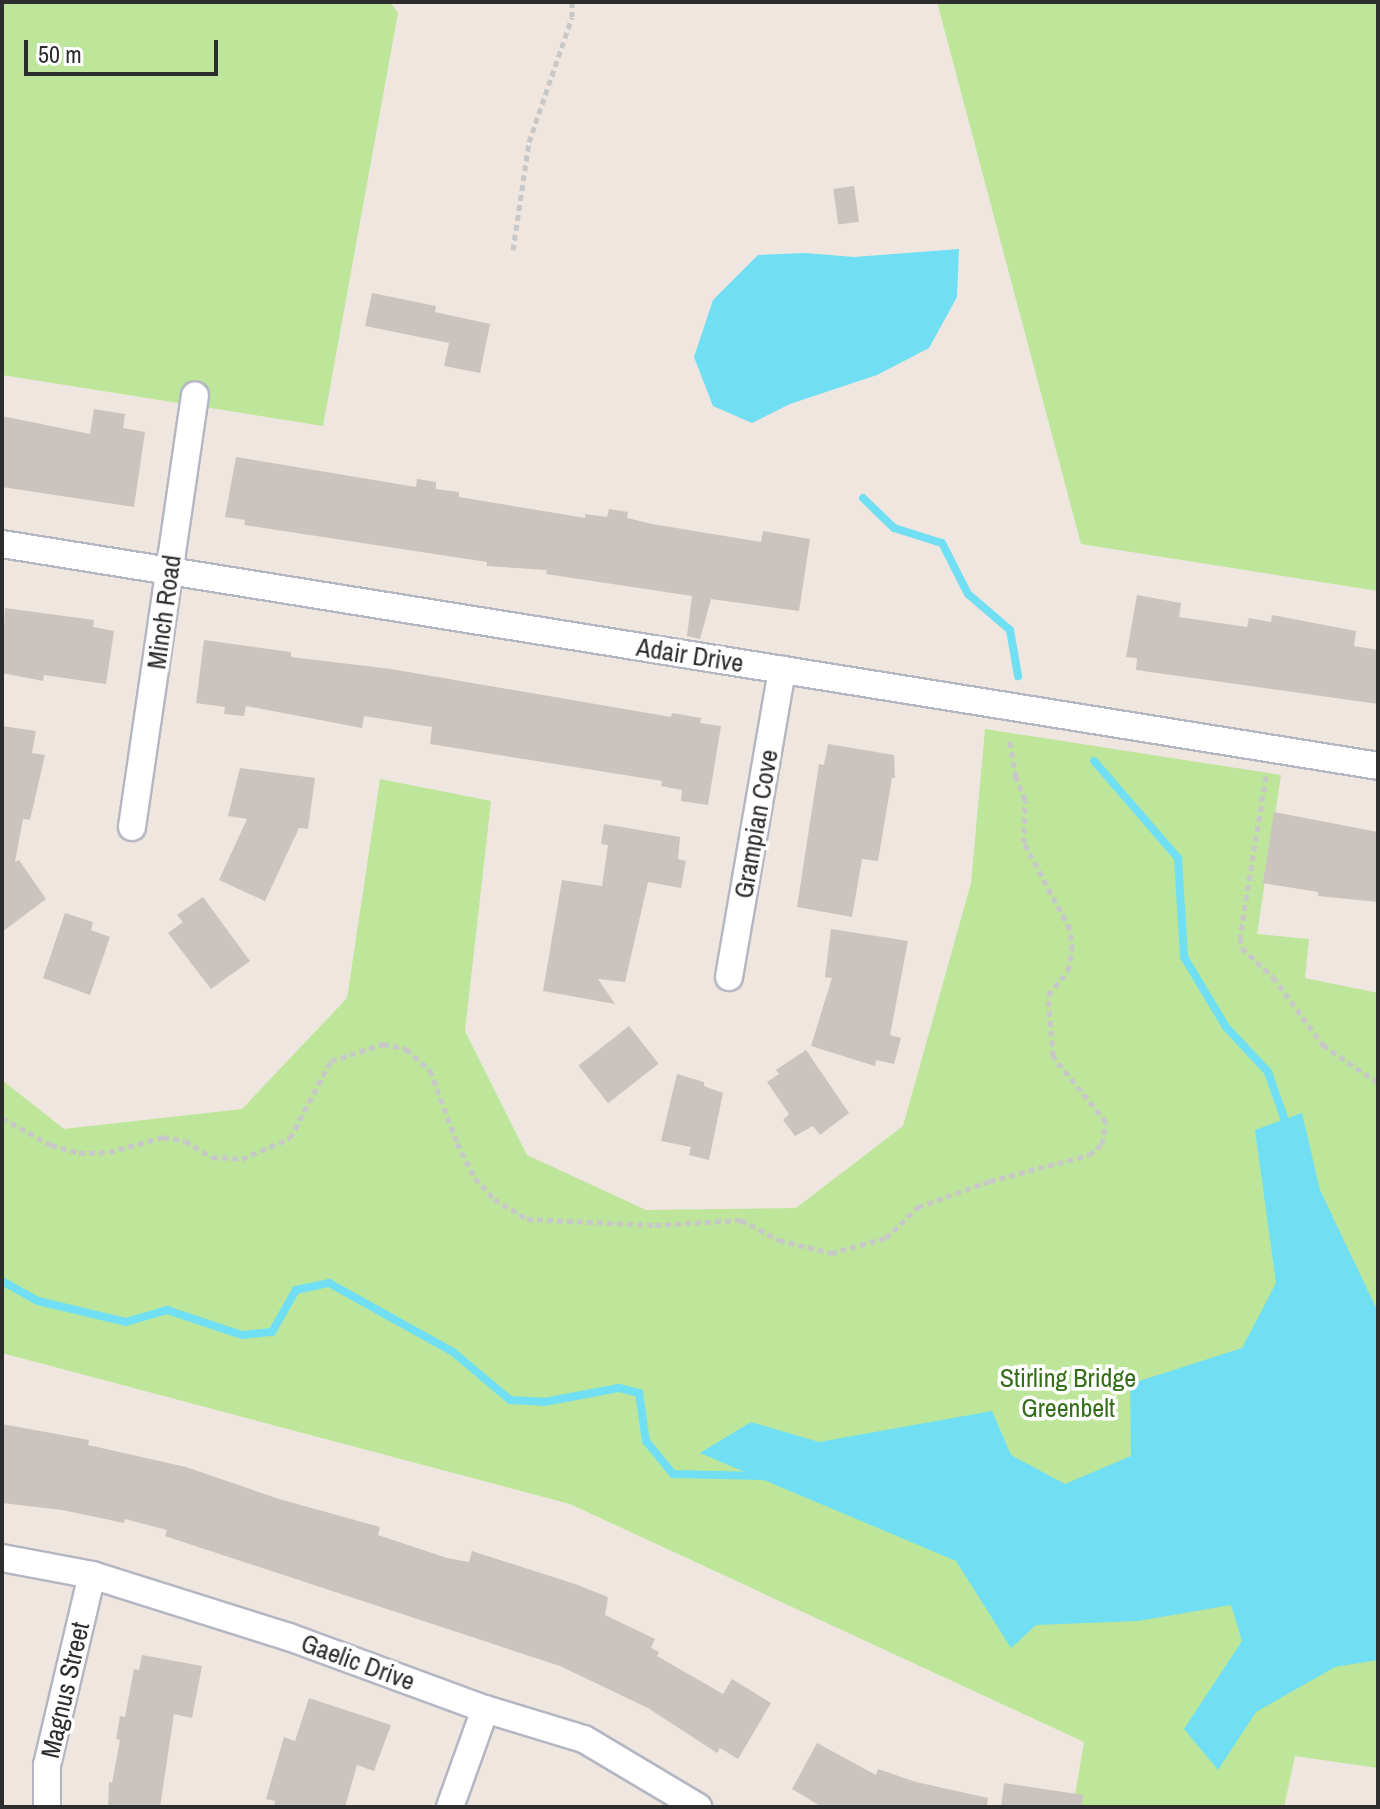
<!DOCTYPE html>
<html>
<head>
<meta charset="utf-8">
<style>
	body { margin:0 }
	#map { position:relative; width:1380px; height:1809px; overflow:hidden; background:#efe6df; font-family:"Archivo Narrow",sans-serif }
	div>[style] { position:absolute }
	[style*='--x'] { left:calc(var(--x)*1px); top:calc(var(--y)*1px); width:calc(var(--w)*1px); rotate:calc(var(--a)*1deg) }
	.green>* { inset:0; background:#bde69a }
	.water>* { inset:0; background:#70dff3 }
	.stream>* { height:8px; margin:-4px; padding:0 4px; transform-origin:4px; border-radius:4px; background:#70dff3 }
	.building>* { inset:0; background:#cac3be; transform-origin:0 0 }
	.path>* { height:5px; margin-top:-2.5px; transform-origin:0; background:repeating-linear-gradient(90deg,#c8c8c8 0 6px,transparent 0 10px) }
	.roads { filter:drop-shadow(2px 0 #b3b7c1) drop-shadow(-2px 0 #b3b7c1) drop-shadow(0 2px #b3b7c1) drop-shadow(0 -2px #b3b7c1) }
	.street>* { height:26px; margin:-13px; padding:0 13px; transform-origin:13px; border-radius:13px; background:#fff }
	span { translate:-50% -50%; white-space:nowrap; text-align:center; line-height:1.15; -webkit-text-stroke:7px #fff; paint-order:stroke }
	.street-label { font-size:26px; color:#2d2d2d }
	.park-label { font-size:26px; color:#346e19 }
	.frame { position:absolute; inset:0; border:4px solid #2d2d2d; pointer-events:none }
	.scale { position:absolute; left:24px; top:40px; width:194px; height:36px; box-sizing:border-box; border:4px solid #2d2d2d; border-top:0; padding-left:10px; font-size:24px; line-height:28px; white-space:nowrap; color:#2d2d2d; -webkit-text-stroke:6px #fff; paint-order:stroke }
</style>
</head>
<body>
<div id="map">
	<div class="green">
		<i style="clip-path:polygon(2px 2px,390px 2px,398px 13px,323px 426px,2px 375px)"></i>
		<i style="clip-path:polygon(937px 2px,1378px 2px,1378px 591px,1081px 544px)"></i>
		<i style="clip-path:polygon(985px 729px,1281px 775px,1257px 934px,1309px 939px,1305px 978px,1378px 993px,1378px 1768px,1295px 1756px,1284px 1807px,1073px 1807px,1084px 1742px,570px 1504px,2px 1353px,2px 1080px,64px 1129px,242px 1109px,347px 998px,380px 779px,491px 801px,465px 1031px,527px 1155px,646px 1210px,796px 1208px,903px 1126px,971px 883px)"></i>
	</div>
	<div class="water">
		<i style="clip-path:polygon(959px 249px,957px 297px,929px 348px,877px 375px,790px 404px,752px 423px,713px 406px,694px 357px,713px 300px,758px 255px,805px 253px,854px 257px)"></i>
		<i style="clip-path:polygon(1302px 1113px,1320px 1190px,1378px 1312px,1378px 1660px,1335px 1667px,1256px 1712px,1218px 1770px,1184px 1729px,1242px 1641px,1231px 1605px,1138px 1621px,1036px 1625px,1011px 1648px,956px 1561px,700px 1453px,751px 1422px,819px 1442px,992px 1411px,1011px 1455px,1065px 1484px,1131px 1456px,1130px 1384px,1242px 1348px,1276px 1283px,1255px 1130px)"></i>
	</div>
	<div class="stream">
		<i style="--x:863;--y:498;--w:43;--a:44.1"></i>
		<i style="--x:894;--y:528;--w:50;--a:17.4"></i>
		<i style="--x:942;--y:543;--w:57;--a:63"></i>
		<i style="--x:968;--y:594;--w:55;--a:40.6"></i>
		<i style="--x:1010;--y:630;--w:47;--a:80.1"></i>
		<i style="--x:1094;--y:761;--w:128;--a:49.1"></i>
		<i style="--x:1178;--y:858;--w:99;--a:86.5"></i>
		<i style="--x:1184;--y:957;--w:82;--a:59"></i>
		<i style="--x:1226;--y:1027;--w:62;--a:47"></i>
		<i style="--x:1268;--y:1072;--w:60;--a:70.7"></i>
		<i style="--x:2;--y:1281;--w:41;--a:29.1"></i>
		<i style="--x:38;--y:1301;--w:90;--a:13.4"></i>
		<i style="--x:126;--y:1322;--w:43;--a:-16.3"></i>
		<i style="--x:167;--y:1310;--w:79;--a:18.4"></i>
		<i style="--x:242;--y:1335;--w:30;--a:-6"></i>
		<i style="--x:272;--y:1332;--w:48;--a:-60.3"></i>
		<i style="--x:296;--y:1290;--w:34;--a:-12"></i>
		<i style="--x:329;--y:1283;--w:142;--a:29.1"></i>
		<i style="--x:453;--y:1352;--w:75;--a:40.1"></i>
		<i style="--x:510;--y:1400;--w:34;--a:3"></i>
		<i style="--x:544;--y:1402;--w:76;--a:-10.6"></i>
		<i style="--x:619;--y:1388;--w:21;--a:14"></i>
		<i style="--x:639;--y:1393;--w:49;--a:81.7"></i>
		<i style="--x:646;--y:1441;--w:43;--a:50.7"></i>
		<i style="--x:673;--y:1474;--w:90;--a:1.3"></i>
	</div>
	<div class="building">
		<i style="left:854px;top:186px;width:36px;height:21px;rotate:82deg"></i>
		<i style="clip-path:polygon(372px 293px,436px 306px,435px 312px,490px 324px,480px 373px,444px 366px,449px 343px,365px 326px)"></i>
		<i style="clip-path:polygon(94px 409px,125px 414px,123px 428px,145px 432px,134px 507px,2px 487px,2px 416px,90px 434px)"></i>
		<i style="clip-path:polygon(236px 457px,416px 487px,417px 479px,436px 482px,436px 489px,459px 492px,459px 497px,585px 518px,585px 514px,607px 517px,609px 509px,628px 512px,627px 518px,652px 524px,761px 542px,763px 531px,810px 539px,799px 611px,711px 599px,700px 639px,687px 636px,692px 596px,546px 574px,547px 570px,487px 566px,487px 562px,244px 525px,245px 520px,225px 517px)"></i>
		<i style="clip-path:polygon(1137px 595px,1181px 603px,1179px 617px,1247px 627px,1249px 618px,1271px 622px,1272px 615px,1356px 631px,1354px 646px,1378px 650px,1378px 704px,1136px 670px,1137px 658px,1126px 657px)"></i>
		<i style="clip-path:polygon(5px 608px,94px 620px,93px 627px,114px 631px,106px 684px,44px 675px,43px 681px,2px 673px)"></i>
		<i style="clip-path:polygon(204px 640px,291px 652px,291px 657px,391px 669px,671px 717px,672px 713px,701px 718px,700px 723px,721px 726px,708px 805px,681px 801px,682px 790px,661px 786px,662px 781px,430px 744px,432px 727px,364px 716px,362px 728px,246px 706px,244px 716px,224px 714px,225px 707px,196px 703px)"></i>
		<i style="clip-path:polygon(2px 726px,36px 731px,32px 753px,45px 755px,30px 820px,23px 819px,15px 862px,19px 860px,46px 899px,2px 932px)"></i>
		<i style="clip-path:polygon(828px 744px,894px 755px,895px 778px,892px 778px,878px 861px,862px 859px,852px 917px,797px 907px,819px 764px,824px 765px)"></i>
		<i style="clip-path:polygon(240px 768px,315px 778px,308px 829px,299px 828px,265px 901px,219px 880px,247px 819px,228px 816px)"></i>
		<i style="clip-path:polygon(1274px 812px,1378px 832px,1378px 902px,1318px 896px,1318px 892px,1263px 883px)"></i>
		<i style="clip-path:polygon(604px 824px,680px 837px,678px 859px,686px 861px,681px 888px,648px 882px,625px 982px,598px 979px,615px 1004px,543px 991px,562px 880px,602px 886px,608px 845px,601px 844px)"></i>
		<i style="clip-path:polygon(203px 897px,250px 961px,211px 989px,168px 933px,183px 922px,177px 915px)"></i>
		<i style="clip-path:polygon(65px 913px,93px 922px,91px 930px,110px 937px,90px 995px,43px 978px)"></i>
		<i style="clip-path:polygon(831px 929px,908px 941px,890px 1035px,901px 1038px,894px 1064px,876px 1060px,875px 1066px,811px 1046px,832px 978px,825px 977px)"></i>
		<i style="left:629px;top:1026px;width:48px;height:64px;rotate:52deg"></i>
		<i style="clip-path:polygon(806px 1050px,849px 1113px,820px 1135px,813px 1126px,795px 1136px,783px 1120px,789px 1114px,767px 1082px,779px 1074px,776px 1070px)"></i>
		<i style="clip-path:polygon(677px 1074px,704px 1082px,704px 1086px,723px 1093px,709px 1160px,689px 1155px,691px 1147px,661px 1141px)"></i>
		<i style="clip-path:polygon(2px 1424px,89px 1440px,88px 1445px,186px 1467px,279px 1499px,380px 1527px,378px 1535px,447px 1558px,469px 1562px,472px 1551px,575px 1584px,608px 1597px,605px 1615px,655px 1639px,651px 1648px,659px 1652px,657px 1656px,723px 1694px,732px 1679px,771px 1703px,738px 1759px,720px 1748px,717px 1753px,648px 1708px,560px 1666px,165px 1536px,167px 1530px,125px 1519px,124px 1523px,62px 1510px,2px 1503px)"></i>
		<i style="clip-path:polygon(142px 1655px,202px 1666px,192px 1718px,174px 1714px,160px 1807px,108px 1807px,109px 1782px,112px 1783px,120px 1740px,116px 1739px,120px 1716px,125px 1717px,134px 1669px,139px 1670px)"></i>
		<i style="clip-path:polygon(309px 1698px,391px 1725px,374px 1771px,357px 1765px,345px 1807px,274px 1807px,275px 1801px,266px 1799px,284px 1737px,295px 1741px)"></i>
		<i style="clip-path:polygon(817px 1743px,876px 1775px,878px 1769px,916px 1782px,988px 1798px,987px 1807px,822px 1807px,792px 1789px)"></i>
		<i style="clip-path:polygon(1004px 1783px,1083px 1795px,1082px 1807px,1001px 1807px)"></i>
	</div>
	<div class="path">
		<i style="--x:513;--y:250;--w:109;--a:-81.6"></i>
		<i style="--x:529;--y:142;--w:132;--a:-71"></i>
		<i style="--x:572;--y:17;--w:15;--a:-90"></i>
		<i style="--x:1266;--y:776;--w:163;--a:99.2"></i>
		<i style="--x:1240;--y:937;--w:11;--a:80"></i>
		<i style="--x:1242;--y:948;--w:42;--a:43.1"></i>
		<i style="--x:1273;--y:977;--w:84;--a:53.7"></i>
		<i style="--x:1323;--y:1045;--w:67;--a:34.6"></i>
		<i style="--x:2;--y:1118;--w:56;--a:28.9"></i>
		<i style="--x:51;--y:1145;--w:29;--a:16"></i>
		<i style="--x:79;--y:1153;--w:30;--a:-2"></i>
		<i style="--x:109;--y:1152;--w:56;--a:-15.5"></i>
		<i style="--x:163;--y:1137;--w:22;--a:10"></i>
		<i style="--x:185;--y:1141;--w:31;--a:31"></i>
		<i style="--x:212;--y:1157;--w:30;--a:4"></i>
		<i style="--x:242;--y:1159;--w:52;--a:-23.6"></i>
		<i style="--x:290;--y:1138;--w:87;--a:-62"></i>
		<i style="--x:331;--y:1061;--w:55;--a:-18.1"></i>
		<i style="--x:383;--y:1044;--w:24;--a:12"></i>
		<i style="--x:406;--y:1049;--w:32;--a:41"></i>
		<i style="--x:430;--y:1070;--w:78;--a:69.7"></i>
		<i style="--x:457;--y:1143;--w:39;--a:63"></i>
		<i style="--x:475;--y:1178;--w:28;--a:48"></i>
		<i style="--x:494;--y:1199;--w:39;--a:31"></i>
		<i style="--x:527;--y:1219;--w:128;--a:2.7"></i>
		<i style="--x:655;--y:1225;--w:86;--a:-3.3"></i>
		<i style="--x:741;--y:1220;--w:43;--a:27.8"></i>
		<i style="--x:779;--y:1240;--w:54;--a:14"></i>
		<i style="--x:831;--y:1253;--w:57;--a:-15.3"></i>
		<i style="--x:886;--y:1238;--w:45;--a:-44.1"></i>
		<i style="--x:918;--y:1207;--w:77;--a:-19.9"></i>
		<i style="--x:990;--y:1181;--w:102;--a:-14.7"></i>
		<i style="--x:1089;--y:1155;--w:17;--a:-40"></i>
		<i style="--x:1102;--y:1144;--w:22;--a:-80"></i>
		<i style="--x:1106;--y:1122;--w:85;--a:-128.8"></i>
		<i style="--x:1053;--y:1056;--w:61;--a:-94.7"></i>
		<i style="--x:1048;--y:995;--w:31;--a:-50"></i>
		<i style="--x:1068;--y:971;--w:21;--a:-79"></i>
		<i style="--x:1072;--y:950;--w:21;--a:-95"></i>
		<i style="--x:1070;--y:929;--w:98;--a:-118.1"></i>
		<i style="--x:1024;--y:843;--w:43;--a:-88.7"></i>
		<i style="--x:1025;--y:800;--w:25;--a:-111"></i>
		<i style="--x:1016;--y:777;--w:40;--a:-100"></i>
	</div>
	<div class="roads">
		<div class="street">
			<i style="--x:2;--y:544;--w:1394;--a:9.16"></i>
			<i style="--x:132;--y:827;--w:436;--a:-81.7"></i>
			<i style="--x:729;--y:977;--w:312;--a:-80.2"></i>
			<i style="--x:2;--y:1558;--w:92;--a:10.7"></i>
			<i style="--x:92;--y:1575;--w:207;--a:17.5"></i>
			<i style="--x:289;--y:1637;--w:209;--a:20.2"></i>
			<i style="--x:485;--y:1709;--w:103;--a:16.9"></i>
			<i style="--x:584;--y:1739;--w:133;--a:30.8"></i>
			<i style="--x:47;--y:1807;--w:42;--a:-90"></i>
			<i style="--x:47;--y:1765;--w:195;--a:-76.7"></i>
			<i style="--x:450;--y:1807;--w:104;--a:-70.3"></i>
		</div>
	</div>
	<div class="street-label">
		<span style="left:164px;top:612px;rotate:-82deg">Minch Road</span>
		<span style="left:690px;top:655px;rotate:9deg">Adair Drive</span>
		<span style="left:756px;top:824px;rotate:-80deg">Grampian Cove</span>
		<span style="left:358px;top:1662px;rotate:20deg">Gaelic Drive</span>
		<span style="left:65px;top:1690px;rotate:-77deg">Magnus Street</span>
	</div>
	<div class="park-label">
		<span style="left:1068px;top:1393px">Stirling Bridge<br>Greenbelt</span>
	</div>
	<div class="frame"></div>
	<div class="scale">50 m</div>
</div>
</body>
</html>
